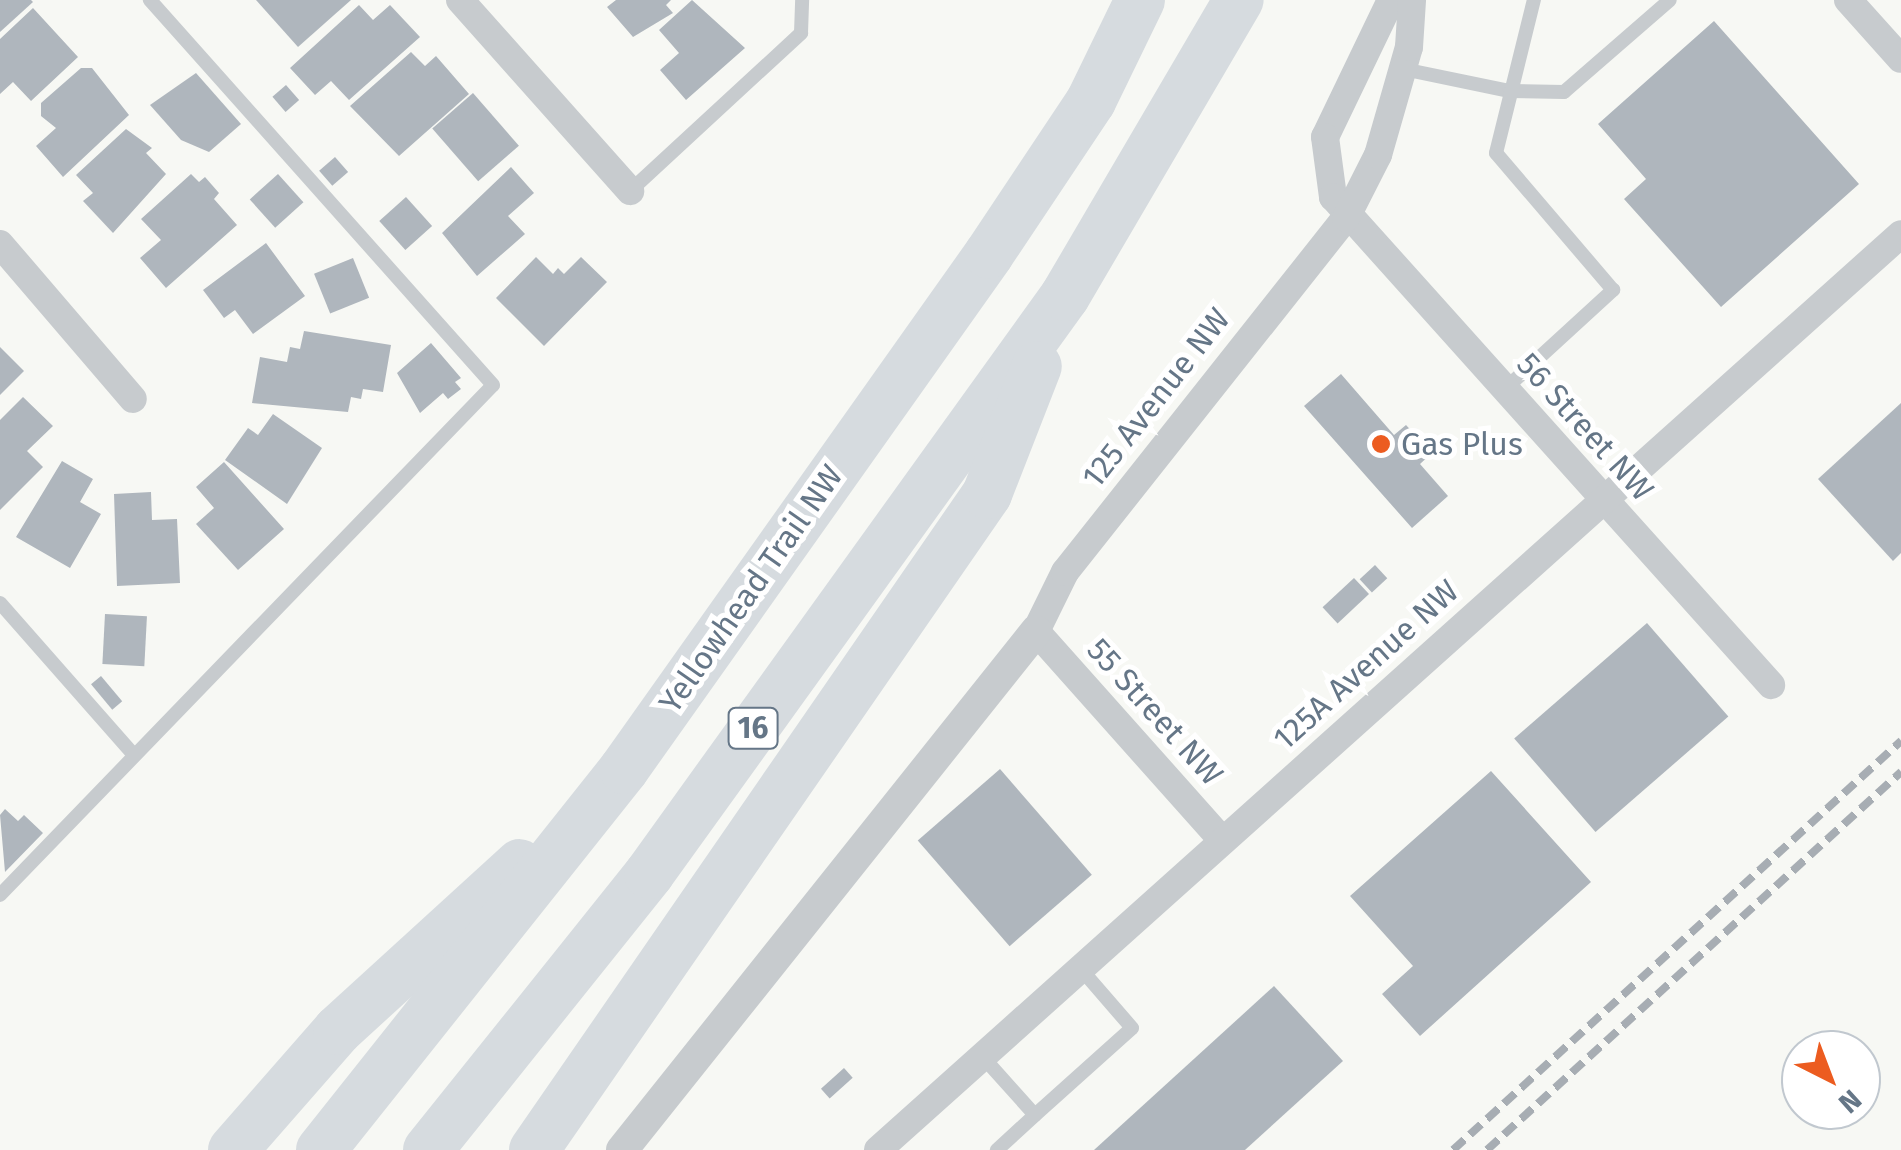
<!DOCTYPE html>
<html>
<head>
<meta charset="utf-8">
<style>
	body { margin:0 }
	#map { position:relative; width:1901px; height:1150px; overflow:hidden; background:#f7f8f4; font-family:"Fira Sans",sans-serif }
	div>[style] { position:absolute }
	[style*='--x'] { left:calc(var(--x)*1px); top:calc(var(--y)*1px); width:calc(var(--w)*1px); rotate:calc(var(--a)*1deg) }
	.building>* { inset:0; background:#afb6bd; transform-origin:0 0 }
	.service>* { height:14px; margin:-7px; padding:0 7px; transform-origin:7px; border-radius:7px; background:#c7cbce }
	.minor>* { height:28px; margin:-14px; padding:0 14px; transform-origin:14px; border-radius:14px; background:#c7cbce }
	.tertiary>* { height:32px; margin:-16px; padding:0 16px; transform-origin:16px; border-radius:16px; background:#c7cbce }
	.motorway>* { height:50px; margin:-25px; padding:0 25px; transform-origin:25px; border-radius:25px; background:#d6dbdf }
	.rail>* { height:8px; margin-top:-4px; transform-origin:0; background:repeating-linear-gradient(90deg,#a7adb3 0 15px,transparent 0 23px) }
	.dots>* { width:28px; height:28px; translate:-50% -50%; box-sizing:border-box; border:5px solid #fff; border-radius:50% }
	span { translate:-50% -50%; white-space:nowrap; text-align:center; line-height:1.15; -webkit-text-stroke:10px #fff; paint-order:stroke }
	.shield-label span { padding:2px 8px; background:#fff; border:2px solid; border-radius:8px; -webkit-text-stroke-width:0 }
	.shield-label { font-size:30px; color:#657687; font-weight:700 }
	.street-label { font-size:32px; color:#657687 }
	.poi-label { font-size:32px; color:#657687 }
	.left { translate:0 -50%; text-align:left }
	.north { position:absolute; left:1781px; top:1030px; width:100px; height:100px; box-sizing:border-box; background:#fff; border:2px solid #c1c8cf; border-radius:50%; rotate:138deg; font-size:28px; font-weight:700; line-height:40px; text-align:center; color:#657687 }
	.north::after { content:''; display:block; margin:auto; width:35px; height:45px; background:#ec5c20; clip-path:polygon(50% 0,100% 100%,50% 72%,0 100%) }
</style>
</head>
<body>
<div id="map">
	<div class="building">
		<i style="clip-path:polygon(0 0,31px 0,33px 2px,0 32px)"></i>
		<i style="clip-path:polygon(256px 0,351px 0,298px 47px)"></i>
		<i style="clip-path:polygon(616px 0,671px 0,666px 5px,673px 13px,633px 37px,607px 7px)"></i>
		<i style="clip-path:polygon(692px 0,745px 48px,686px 100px,660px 70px,679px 53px,659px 30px)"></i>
		<i style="clip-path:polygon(359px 5px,373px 20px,390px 5px,420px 37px,349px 100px,331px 81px,315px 95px,290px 68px)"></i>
		<i style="clip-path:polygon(33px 8px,78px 57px,31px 101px,13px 82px,0 94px,0 39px)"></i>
		<i style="clip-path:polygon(1714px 21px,1859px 184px,1721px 307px,1624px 199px,1646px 179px,1598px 124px)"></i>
		<i style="clip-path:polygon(411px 52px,425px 66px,436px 56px,469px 94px,399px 156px,350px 106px)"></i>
		<i style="clip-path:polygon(81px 68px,92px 68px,129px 115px,63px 177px,36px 146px,56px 128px,41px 116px,41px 103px)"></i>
		<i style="clip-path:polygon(196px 73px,241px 124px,209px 152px,181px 140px,150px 105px)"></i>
		<i style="left:286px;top:85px;width:20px;height:18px;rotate:49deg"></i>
		<i style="left:473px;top:93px;width:70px;height:54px;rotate:49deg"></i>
		<i style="clip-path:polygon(126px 129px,152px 148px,146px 153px,166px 174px,113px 233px,83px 201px,93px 193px,76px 175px)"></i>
		<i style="left:335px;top:157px;width:20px;height:21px;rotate:49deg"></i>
		<i style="clip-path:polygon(511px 167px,534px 193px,508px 216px,525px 234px,477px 276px,442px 233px)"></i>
		<i style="clip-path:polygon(191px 174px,199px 182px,205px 177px,219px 193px,214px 199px,237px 225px,166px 288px,140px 258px,161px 240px,141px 219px)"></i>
		<i style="left:278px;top:174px;width:38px;height:38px;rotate:48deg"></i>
		<i style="left:406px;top:197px;width:39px;height:36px;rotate:48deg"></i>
		<i style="clip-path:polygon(266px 243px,305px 296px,253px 334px,235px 310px,224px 318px,203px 290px)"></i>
		<i style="clip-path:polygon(536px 257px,553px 274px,558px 268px,564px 274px,581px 257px,607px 282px,544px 346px,496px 298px)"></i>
		<i style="left:353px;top:258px;width:43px;height:42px;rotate:68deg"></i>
		<i style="clip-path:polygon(304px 331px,391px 345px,383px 392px,363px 389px,361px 399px,351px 397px,348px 412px,252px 403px,260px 357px,287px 362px,290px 347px,300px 349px)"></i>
		<i style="clip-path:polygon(431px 343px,461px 378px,455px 382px,461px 389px,448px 399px,443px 393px,420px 413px,397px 373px)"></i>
		<i style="clip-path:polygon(0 347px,24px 371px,0 395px)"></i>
		<i style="clip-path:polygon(1341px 374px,1394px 435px,1406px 425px,1432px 453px,1420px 464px,1448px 496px,1412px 528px,1304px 406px)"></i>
		<i style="clip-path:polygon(23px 397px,53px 426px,27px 451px,43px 467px,0 510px,0 420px)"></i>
		<i style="clip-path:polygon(1901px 403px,1901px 553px,1893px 561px,1818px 479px)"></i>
		<i style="clip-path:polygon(273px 414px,322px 448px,287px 504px,225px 460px,248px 428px,258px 435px)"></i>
		<i style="clip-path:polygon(62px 461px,93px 479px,80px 502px,101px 514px,70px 568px,16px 537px)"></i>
		<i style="clip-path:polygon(224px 462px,284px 529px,238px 570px,196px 524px,214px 508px,196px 487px)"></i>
		<i style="clip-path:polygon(151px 492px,152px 520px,177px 519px,180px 583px,117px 586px,114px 494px)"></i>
		<i style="left:1375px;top:565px;width:18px;height:21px;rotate:47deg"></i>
		<i style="left:1354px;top:578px;width:22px;height:43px;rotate:47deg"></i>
		<i style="left:105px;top:614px;width:42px;height:50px;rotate:3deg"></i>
		<i style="left:1647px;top:623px;width:124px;height:176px;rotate:49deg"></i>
		<i style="left:101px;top:676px;width:33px;height:13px;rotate:50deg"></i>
		<i style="left:1000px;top:769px;width:140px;height:109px;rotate:49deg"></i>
		<i style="clip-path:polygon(1491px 771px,1591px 882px,1420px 1036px,1382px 994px,1413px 966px,1350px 896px)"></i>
		<i style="clip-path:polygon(5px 809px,18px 821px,24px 815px,43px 833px,5px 872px,0 815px)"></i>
		<i style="clip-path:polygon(1274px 986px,1343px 1061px,1245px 1150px,1094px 1150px)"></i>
		<i style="left:844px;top:1068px;width:13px;height:31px;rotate:48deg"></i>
	</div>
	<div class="service">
		<i style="--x:1403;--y:69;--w:108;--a:11.7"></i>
		<i style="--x:1509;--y:91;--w:55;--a:1"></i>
		<i style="--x:1564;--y:92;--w:140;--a:-41"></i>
		<i style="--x:630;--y:191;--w:233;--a:-42.7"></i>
		<i style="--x:801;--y:33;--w:33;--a:-88"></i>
		<i style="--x:1505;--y:389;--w:147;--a:-42.5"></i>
		<i style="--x:1613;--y:290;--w:180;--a:-130.5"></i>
		<i style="--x:1496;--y:153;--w:158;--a:-76.1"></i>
		<i style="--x:0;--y:603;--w:201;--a:48.6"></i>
		<i style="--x:0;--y:895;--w:709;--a:-45.97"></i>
		<i style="--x:493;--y:385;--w:516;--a:-131.7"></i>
		<i style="--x:982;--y:1056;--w:79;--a:48.1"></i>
		<i style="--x:1035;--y:1115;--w:52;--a:137.4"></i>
		<i style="--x:1035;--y:1115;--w:130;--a:-41.9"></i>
		<i style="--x:1132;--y:1028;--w:79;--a:-130.9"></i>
	</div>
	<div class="minor">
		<i style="--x:460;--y:0;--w:256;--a:48.3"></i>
		<i style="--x:1391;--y:0;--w:152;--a:115.7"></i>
		<i style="--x:1325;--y:137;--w:61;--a:82.4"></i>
		<i style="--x:1333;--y:197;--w:656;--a:48.09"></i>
		<i style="--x:1848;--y:0;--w:79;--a:48.1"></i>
		<i style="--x:0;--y:244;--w:204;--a:49.4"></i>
		<i style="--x:1222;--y:840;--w:280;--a:-131.7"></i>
		<i style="--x:1036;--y:631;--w:66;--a:-63.8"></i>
		<i style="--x:1065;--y:572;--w:452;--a:-51.6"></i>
		<i style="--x:1346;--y:218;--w:71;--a:-63.1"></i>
		<i style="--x:1378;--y:155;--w:112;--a:-74"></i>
		<i style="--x:1409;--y:47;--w:47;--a:-86.3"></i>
		<i style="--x:878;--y:1150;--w:1373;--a:-41.84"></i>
	</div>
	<div class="tertiary">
		<i style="--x:622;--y:1150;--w:664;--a:-51.42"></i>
	</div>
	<div class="motorway">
		<i style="--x:233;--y:1150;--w:159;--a:-48.8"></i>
		<i style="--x:338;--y:1030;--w:246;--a:-42.4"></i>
		<i style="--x:321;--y:1150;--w:487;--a:-51.5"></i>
		<i style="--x:624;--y:769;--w:631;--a:-54.67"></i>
		<i style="--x:989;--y:254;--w:184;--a:-56.3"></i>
		<i style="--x:1091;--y:101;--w:112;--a:-64.1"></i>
		<i style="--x:428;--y:1150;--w:354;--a:-51.3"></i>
		<i style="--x:649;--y:874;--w:712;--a:-54.26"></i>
		<i style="--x:1065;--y:296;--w:343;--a:-59.6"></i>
		<i style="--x:534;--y:1150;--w:797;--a:-55.37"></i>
		<i style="--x:987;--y:494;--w:137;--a:-68.7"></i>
	</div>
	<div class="rail">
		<i style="--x:1453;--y:1150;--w:607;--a:-42.39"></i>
		<i style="--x:1487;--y:1150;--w:561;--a:-42.4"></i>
	</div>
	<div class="dots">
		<i style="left:1381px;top:444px;background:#ec5c20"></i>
	</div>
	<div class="shield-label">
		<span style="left:753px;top:728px">16</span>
	</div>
	<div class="street-label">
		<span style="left:1156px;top:398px;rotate:-52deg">125 Avenue NW</span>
		<span style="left:1585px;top:427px;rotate:48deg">56 Street NW</span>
		<span style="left:751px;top:589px;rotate:-55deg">Yellowhead Trail NW</span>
		<span style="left:1366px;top:665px;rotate:-42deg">125A Avenue NW</span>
		<span style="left:1155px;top:712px;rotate:48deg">55 Street NW</span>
	</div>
	<div class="poi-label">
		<span class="left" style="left:1401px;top:444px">Gas Plus</span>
	</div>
	<div class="north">N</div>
</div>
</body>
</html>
